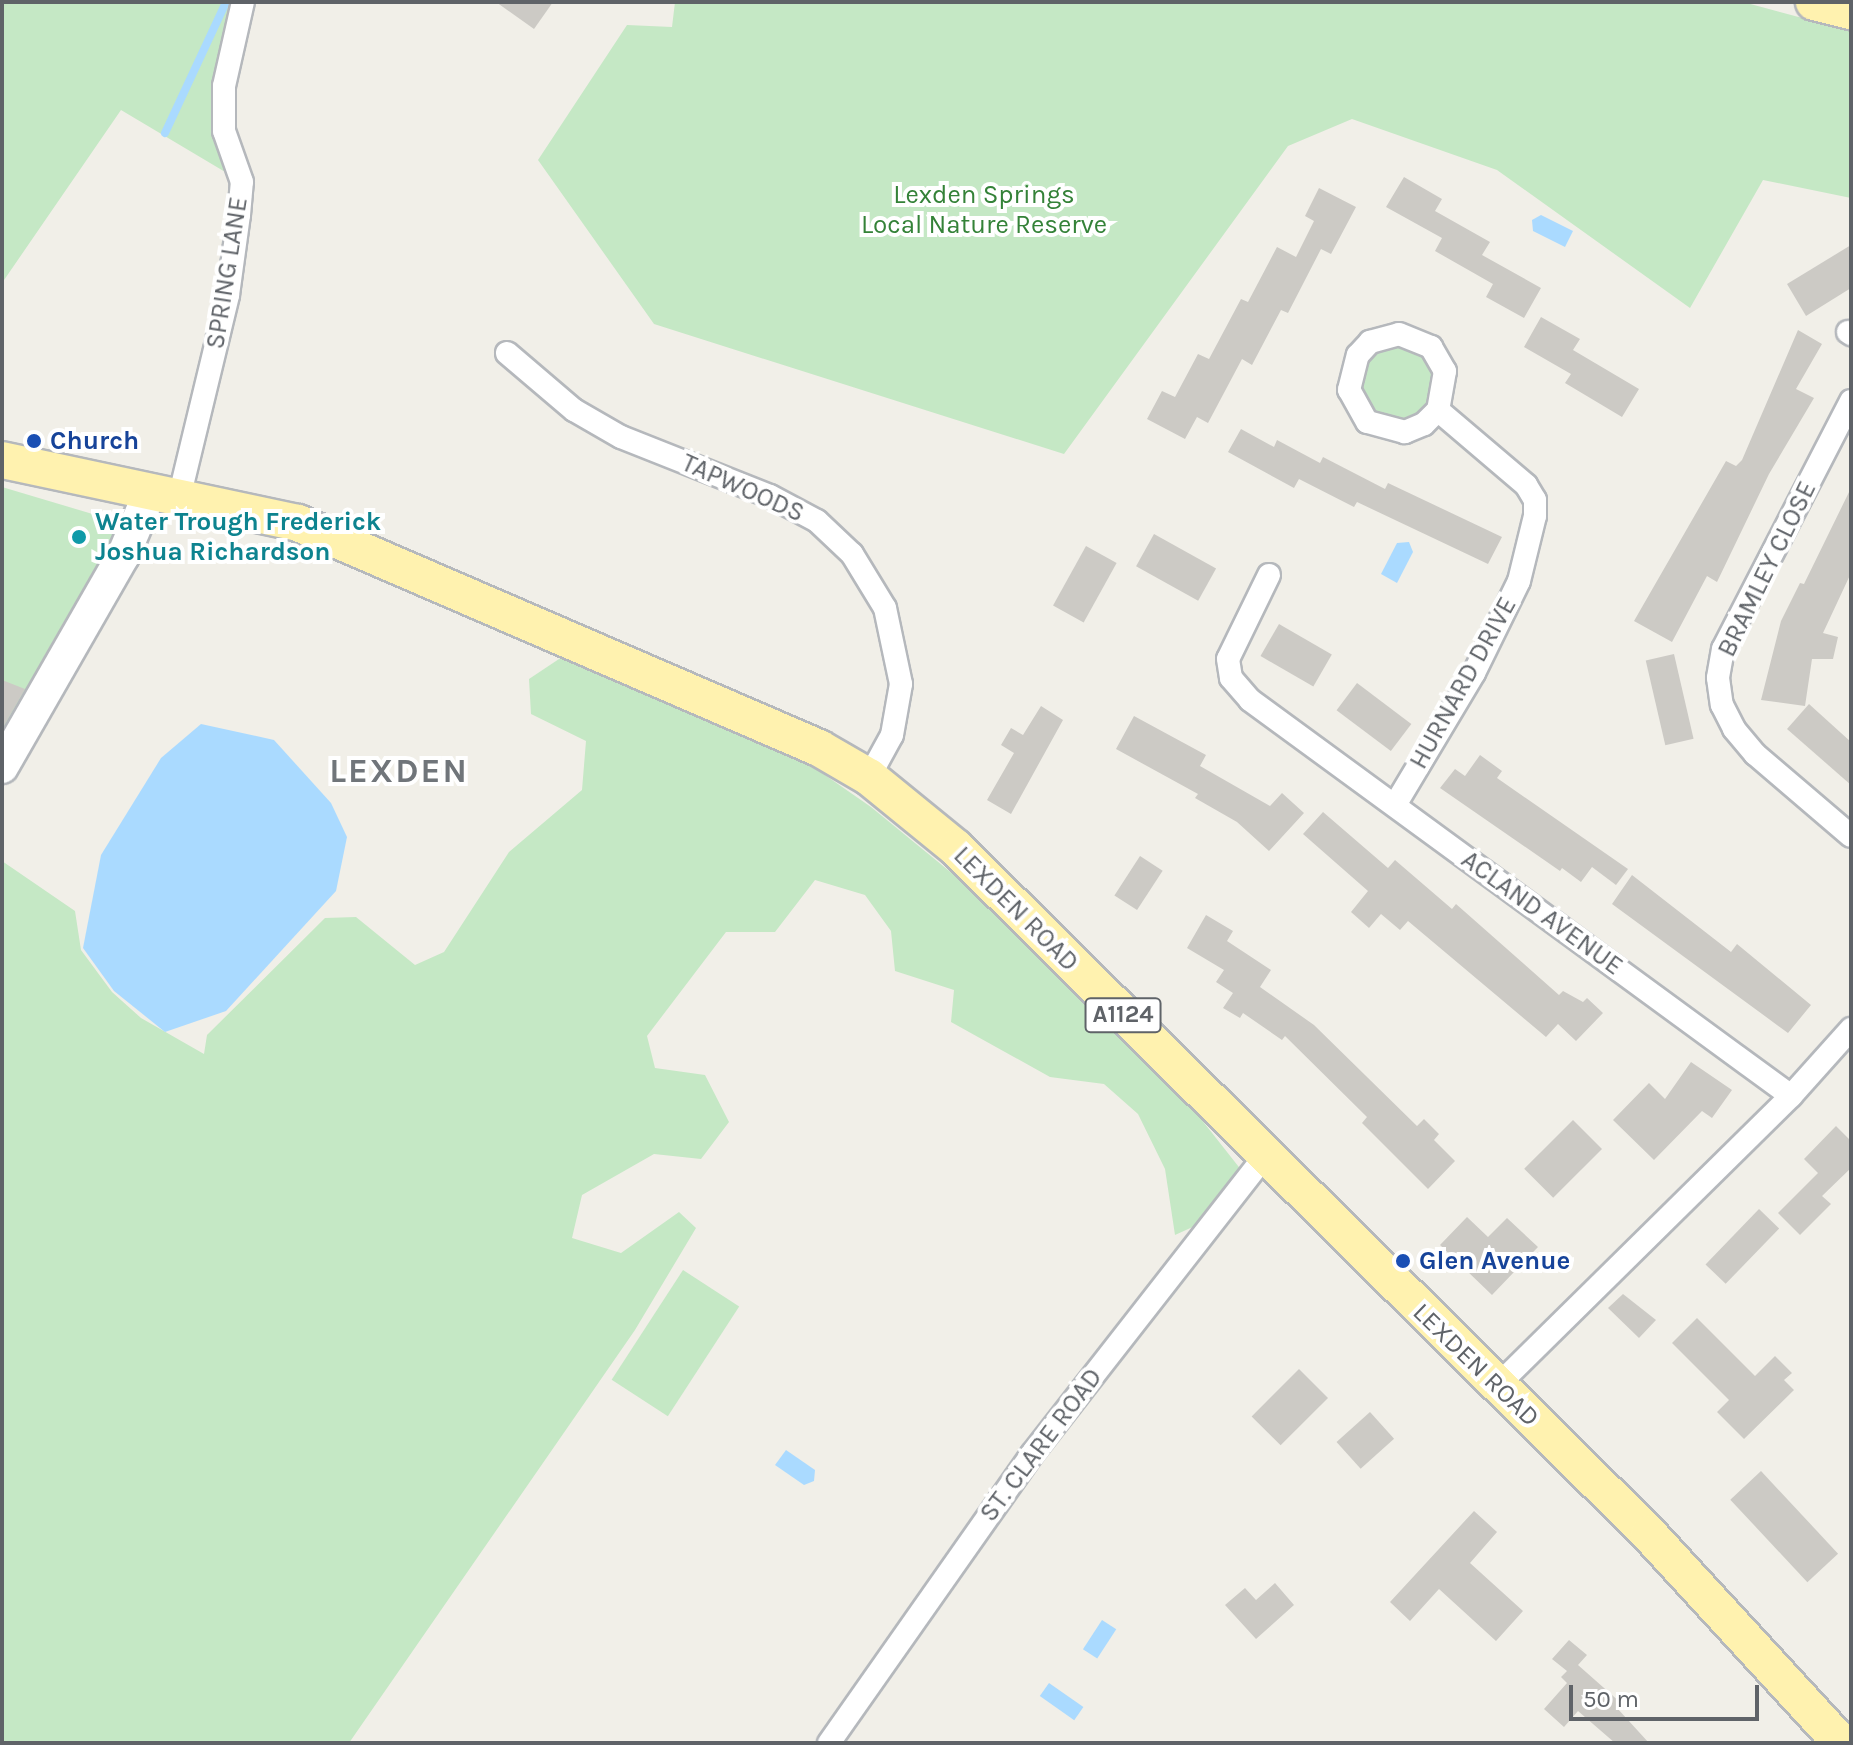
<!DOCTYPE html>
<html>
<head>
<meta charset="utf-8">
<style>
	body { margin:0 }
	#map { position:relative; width:1853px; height:1745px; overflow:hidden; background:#f1efe8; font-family:Karla,sans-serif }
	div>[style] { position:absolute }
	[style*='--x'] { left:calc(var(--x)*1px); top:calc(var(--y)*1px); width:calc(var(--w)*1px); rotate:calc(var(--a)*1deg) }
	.green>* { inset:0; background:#c5e8c5; transform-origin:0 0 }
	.water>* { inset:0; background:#aadaff; transform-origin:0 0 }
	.stream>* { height:8px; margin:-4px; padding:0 4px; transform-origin:4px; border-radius:4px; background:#aadaff }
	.building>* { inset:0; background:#cccac5; transform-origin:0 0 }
	.roads { filter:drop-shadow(2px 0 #b5b8bc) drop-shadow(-2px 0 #b5b8bc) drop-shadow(0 2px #b5b8bc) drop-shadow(0 -2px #b5b8bc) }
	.street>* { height:22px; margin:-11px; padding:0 11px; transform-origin:11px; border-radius:11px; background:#fff }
	.secondary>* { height:32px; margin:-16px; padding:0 16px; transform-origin:16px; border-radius:16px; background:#fff }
	.primary>* { height:36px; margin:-18px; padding:0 18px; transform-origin:18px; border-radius:18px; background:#fff2af }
	.dots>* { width:22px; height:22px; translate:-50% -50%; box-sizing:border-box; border:4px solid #fff; border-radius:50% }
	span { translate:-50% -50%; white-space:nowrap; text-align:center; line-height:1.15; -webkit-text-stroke:8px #fff; paint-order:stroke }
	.shield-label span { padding:2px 6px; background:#fff; border:2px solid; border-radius:6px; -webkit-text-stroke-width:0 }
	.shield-label { font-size:24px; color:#5f6368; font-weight:700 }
	.park-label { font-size:26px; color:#348238 }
	.street-label { font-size:26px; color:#5f6368 }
	.transit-label { font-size:26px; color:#164399; font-weight:700 }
	.left { translate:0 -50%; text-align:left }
	.culture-label { font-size:26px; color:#0d838f; font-weight:700 }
	.district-label { font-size:34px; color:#70757a; font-weight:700; letter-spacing:2px }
	.frame { position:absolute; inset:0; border:4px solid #5f6368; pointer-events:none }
	.scale { position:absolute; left:1569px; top:1685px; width:190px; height:36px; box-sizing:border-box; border:4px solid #5f6368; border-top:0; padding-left:10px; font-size:24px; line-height:28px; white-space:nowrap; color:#5f6368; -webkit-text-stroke:6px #fff; paint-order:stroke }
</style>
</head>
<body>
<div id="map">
	<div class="green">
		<i style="clip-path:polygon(2px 2px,245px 2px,224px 86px,242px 182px,121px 110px,2px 283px)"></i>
		<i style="clip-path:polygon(675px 2px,1743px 2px,1851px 31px,1851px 198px,1763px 180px,1690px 308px,1497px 170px,1352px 119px,1288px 146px,1064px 454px,654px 324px,538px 160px,627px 25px,672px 27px)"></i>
		<i style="clip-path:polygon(1404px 341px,1436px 365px,1432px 407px,1408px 423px,1380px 420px,1357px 390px,1368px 353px)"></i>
		<i style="clip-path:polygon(2px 487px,116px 521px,120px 532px,2px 753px)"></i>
		<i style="clip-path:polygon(562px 657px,776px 741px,871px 807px,959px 879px,1067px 981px,1190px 1105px,1242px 1171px,1208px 1220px,1175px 1235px,1165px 1169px,1138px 1114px,1104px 1084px,1050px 1077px,951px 1022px,954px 990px,895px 971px,891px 931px,865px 895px,815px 880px,775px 932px,726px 932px,647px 1036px,655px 1068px,705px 1075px,729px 1122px,701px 1159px,654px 1154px,582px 1195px,572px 1238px,621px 1253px,679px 1212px,696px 1228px,635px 1330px,349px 1743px,2px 1743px,2px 861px,75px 911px,81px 950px,112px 992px,141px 1018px,204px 1054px,207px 1035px,325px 918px,356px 917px,415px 965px,444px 952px,509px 852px,582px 790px,586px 741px,531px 714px,529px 679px)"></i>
		<i style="left:683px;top:1270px;width:67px;height:131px;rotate:33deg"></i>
	</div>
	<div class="water">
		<i style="clip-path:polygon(1541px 215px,1573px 231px,1565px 247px,1533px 231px,1532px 220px)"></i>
		<i style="clip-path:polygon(1409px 542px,1413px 552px,1397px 583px,1381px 574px,1397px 543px)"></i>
		<i style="clip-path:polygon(201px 724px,274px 740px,331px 803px,347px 837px,336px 891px,226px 1011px,165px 1032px,114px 991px,83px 948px,101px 855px,161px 758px)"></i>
		<i style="clip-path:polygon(786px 1450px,815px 1470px,814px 1481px,804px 1485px,775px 1465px)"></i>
		<i style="left:1102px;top:1620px;width:17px;height:35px;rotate:33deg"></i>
		<i style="left:1049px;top:1683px;width:42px;height:16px;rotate:35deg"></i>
	</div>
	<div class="stream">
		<i style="--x:165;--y:133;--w:145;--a:-65"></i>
	</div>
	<div class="building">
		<i style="clip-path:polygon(496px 2px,553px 2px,534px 29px)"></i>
		<i style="clip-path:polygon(1404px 177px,1442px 199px,1435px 211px,1490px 242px,1482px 255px,1541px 288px,1524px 318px,1486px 297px,1493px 284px,1435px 251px,1442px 238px,1386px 207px)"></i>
		<i style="clip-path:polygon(1319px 188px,1356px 207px,1331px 254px,1321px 249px,1288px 313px,1281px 310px,1252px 365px,1242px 359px,1208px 423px,1197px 417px,1185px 439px,1147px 419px,1162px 391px,1175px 397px,1198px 354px,1209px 359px,1241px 299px,1248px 302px,1277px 247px,1296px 257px,1314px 221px,1305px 216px)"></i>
		<i style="clip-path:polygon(1851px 245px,1851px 288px,1806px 316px,1787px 284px)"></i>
		<i style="clip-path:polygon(1541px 317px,1580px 339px,1573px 350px,1639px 389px,1622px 417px,1565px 383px,1571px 374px,1524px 347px)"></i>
		<i style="clip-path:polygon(1798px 330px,1822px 344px,1796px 389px,1814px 398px,1769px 474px,1717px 582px,1707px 576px,1672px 642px,1634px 621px,1726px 461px,1736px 466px,1742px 460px)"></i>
		<i style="clip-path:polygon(1241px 429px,1274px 447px,1277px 440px,1320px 463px,1323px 457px,1385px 489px,1388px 483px,1502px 537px,1488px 564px,1357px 502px,1354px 507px,1299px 479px,1294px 488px,1228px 452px)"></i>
		<i style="clip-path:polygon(1851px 488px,1851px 573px,1823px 633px,1838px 637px,1833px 659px,1812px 659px,1805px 706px,1761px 700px,1781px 621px,1800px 583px,1804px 584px)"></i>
		<i style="left:1154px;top:534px;width:71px;height:37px;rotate:29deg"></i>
		<i style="left:1086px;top:546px;width:35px;height:68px;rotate:29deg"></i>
		<i style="left:1279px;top:624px;width:61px;height:37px;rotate:30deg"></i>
		<i style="left:1674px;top:654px;width:87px;height:29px;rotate:77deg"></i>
		<i style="clip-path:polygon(2px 680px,25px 689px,2px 729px)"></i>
		<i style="left:1357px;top:683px;width:68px;height:34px;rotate:37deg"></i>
		<i style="clip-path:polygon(1809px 704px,1851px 742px,1851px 785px,1787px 729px)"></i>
		<i style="clip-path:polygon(1041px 706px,1063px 720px,1011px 814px,987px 800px,1014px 753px,1001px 745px,1011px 728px,1023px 735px)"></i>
		<i style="clip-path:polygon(1134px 716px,1206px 755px,1200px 766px,1270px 806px,1282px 793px,1304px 813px,1269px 851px,1237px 822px,1195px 798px,1198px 794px,1116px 749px)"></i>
		<i style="clip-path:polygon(1480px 755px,1502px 771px,1497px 778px,1628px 869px,1616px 885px,1592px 867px,1581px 882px,1562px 868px,1560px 871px,1440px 788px,1455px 769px,1465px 776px)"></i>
		<i style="clip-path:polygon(1323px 812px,1388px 868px,1395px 860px,1452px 909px,1456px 904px,1559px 995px,1563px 991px,1583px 1002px,1587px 998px,1603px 1013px,1576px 1041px,1558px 1024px,1546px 1037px,1408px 921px,1400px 930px,1381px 914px,1369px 928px,1351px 912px,1368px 891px,1303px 834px)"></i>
		<i style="left:1140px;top:856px;width:27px;height:47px;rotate:33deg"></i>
		<i style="clip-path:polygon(1632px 875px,1731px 952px,1737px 944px,1811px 1005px,1788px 1033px,1612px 904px)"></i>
		<i style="clip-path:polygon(1206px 915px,1233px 931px,1227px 941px,1271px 970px,1260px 987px,1314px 1025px,1417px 1126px,1424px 1119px,1439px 1134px,1434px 1140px,1455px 1161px,1428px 1189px,1362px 1123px,1367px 1117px,1285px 1036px,1282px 1040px,1243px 1013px,1240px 1018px,1223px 1008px,1233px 993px,1216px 982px,1224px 970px,1187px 948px)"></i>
		<i style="clip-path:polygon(1691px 1062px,1732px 1090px,1712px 1118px,1702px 1111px,1654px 1160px,1613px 1120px,1649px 1083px,1665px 1099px)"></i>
		<i style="left:1573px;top:1120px;width:41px;height:69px;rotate:45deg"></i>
		<i style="clip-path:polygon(1836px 1126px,1851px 1141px,1851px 1168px,1822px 1196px,1831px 1204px,1800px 1235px,1778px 1213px,1818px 1173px,1804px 1159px)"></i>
		<i style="left:1759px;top:1209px;width:28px;height:77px;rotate:44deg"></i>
		<i style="clip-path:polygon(1467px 1217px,1488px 1237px,1507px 1218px,1538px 1247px,1492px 1295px,1440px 1245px)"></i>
		<i style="clip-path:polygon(1623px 1294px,1656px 1320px,1639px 1338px,1608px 1308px)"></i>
		<i style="clip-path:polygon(1697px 1318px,1755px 1376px,1775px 1356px,1792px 1373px,1784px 1380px,1794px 1390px,1744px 1439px,1717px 1412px,1729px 1400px,1672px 1343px)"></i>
		<i style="left:1299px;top:1369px;width:41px;height:67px;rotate:45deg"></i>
		<i style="left:1370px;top:1412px;width:36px;height:45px;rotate:48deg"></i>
		<i style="left:1761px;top:1471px;width:113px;height:42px;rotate:47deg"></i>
		<i style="clip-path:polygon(1474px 1511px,1497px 1532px,1470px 1563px,1523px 1611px,1496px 1641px,1439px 1589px,1410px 1621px,1390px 1602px)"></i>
		<i style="clip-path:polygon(1275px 1583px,1294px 1605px,1256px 1639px,1225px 1605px,1245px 1588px,1256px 1600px)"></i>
		<i style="clip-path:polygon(1569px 1640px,1587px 1655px,1578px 1665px,1621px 1703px,1617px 1708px,1649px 1743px,1615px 1743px,1578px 1711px,1564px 1727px,1544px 1709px,1567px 1683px,1561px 1677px,1567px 1671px,1552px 1659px)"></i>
	</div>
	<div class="roads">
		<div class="street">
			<i style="--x:1848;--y:332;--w:4;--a:34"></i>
			<i style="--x:507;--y:353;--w:88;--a:40.4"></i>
			<i style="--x:574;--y:410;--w:54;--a:29.9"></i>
			<i style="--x:621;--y:437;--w:160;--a:21.6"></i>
			<i style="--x:770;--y:496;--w:53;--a:28"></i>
			<i style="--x:817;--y:521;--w:48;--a:43.3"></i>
			<i style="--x:852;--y:554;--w:63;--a:58.6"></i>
			<i style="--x:885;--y:608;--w:78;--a:78.1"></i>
			<i style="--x:901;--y:684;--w:52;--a:100"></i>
			<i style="--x:892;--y:735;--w:48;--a:118.7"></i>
			<i style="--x:1851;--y:401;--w:279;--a:117.3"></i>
			<i style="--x:1723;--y:649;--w:29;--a:100"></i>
			<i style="--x:1718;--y:678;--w:27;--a:82"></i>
			<i style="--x:1722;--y:705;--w:27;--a:63"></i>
			<i style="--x:1734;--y:729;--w:33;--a:50"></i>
			<i style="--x:1755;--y:754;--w:126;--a:40.5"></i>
			<i style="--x:179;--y:498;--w:209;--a:-76.4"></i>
			<i style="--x:228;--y:295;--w:81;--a:-82.2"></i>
			<i style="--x:239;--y:215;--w:33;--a:-85"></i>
			<i style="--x:242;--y:182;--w:54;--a:-109.4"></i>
			<i style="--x:224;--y:131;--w:45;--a:-90"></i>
			<i style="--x:224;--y:86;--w:86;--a:-77.3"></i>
			<i style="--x:1269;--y:575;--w:93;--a:116"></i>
			<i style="--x:1228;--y:659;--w:19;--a:81"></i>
			<i style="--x:1231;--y:678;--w:29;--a:49"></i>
			<i style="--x:1250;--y:700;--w:670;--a:36.2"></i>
			<i style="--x:1395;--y:805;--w:154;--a:-59.1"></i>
			<i style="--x:1474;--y:673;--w:102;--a:-63.9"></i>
			<i style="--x:1519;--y:581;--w:67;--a:-76.2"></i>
			<i style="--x:1535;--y:516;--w:16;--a:-90"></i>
			<i style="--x:1535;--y:500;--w:17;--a:-121"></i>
			<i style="--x:1526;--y:485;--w:116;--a:-139.6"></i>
			<i style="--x:1438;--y:410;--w:20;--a:135"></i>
			<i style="--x:1424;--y:424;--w:21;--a:157"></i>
			<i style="--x:1405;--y:432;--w:39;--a:-165"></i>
			<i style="--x:1367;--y:422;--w:37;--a:-119"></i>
			<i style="--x:1349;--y:390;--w:36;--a:-76"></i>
			<i style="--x:1358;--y:355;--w:18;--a:-47"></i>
			<i style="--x:1370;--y:342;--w:30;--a:-15"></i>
			<i style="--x:1399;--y:334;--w:35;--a:22"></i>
			<i style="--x:1431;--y:347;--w:28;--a:60"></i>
			<i style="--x:1445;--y:371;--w:40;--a:100"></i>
			<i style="--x:1498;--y:1385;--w:412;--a:-44.6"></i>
			<i style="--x:1791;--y:1096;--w:90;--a:-48.2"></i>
			<i style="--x:829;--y:1743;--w:353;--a:-54.9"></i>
			<i style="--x:1032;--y:1454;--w:378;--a:-52"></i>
		</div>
		<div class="secondary">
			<i style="--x:2;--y:767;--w:243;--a:-60.2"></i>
			<i style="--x:123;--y:556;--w:69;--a:-67.1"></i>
		</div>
		<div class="primary">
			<i style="--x:1814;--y:2;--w:38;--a:14"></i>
			<i style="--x:2;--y:460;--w:303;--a:12"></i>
			<i style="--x:298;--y:523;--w:568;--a:23.36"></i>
			<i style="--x:819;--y:748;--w:58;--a:30.1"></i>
			<i style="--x:869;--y:777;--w:112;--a:39.2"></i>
			<i style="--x:956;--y:848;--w:975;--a:44.71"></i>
			<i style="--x:1649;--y:1534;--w:284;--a:47.4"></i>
		</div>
	</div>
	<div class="dots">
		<i style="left:34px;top:441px;background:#1a4fb4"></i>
		<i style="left:79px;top:537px;background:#0f9aa8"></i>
		<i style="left:1403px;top:1261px;background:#1a4fb4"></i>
	</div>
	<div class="shield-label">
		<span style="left:1123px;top:1015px">A1124</span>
	</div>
	<div class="park-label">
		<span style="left:984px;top:210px">Lexden Springs<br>Local Nature Reserve</span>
	</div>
	<div class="street-label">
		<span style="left:227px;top:273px;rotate:-81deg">SPRING LANE</span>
		<span style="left:743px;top:488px;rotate:24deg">TAPWOODS</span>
		<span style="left:1767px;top:569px;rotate:-64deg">BRAMLEY CLOSE</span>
		<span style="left:1463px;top:683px;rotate:-61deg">HURNARD DRIVE</span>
		<span style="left:1016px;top:909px;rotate:45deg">LEXDEN ROAD</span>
		<span style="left:1542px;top:913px;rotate:36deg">ACLAND AVENUE</span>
		<span style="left:1476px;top:1365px;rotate:44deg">LEXDEN ROAD</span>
		<span style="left:1041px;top:1445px;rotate:-53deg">ST. CLARE ROAD</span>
	</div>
	<div class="transit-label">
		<span class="left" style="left:50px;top:441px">Church</span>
		<span class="left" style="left:1419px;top:1261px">Glen Avenue</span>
	</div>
	<div class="culture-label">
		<span class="left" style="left:95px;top:537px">Water Trough Frederick<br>Joshua Richardson</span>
	</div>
	<div class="district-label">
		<span style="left:399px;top:772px">LEXDEN</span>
	</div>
	<div class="frame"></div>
	<div class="scale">50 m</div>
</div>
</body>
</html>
